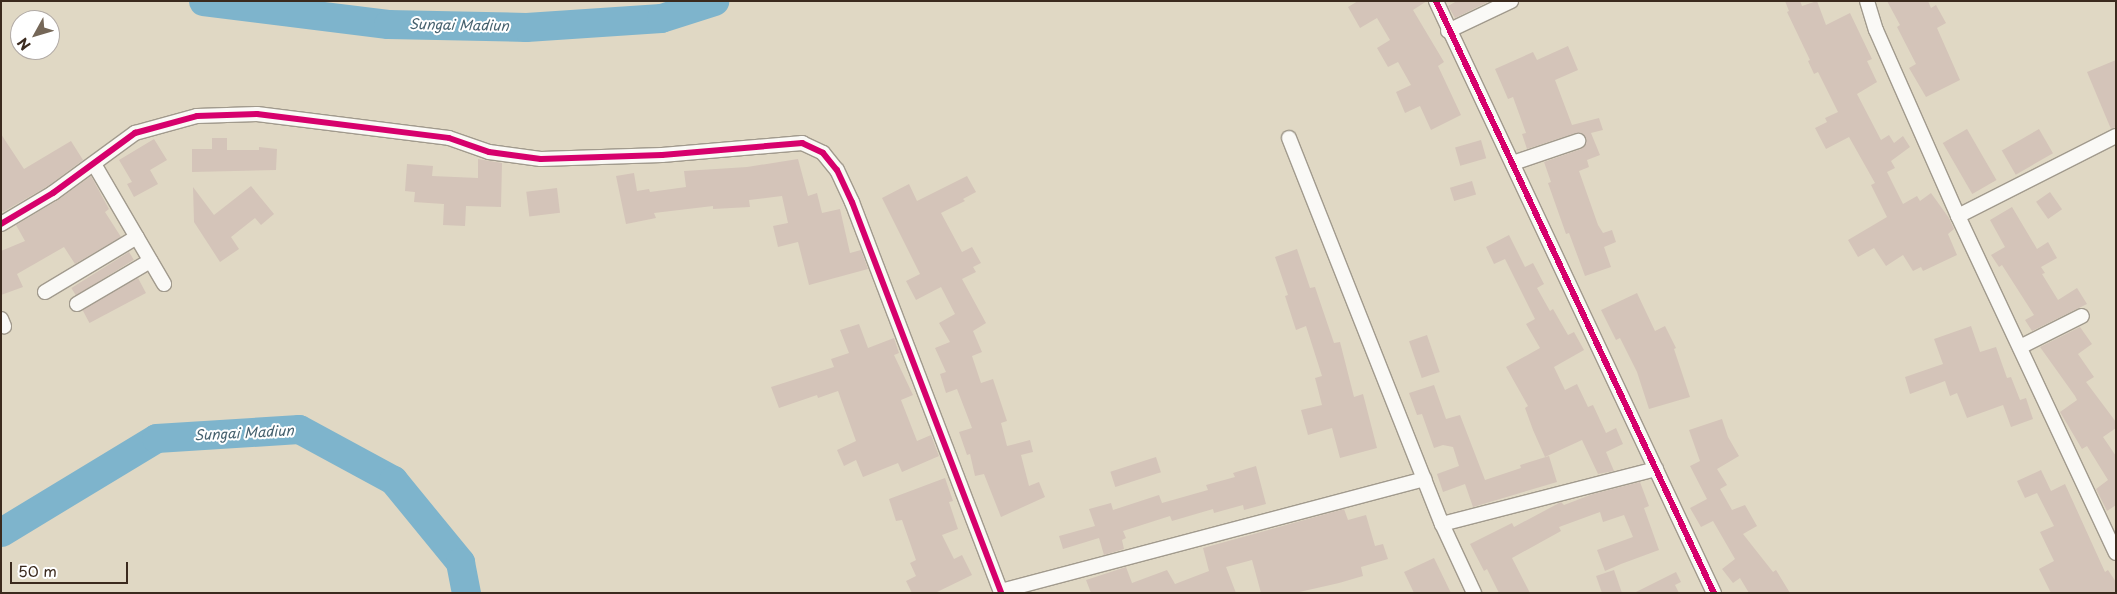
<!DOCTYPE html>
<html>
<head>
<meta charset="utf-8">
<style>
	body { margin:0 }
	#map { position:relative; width:2117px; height:594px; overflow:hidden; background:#e0d8c4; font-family:"Playpen Sans",sans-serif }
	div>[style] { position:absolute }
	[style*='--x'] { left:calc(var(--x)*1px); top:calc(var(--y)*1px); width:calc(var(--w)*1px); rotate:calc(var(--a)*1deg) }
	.river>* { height:29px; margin:-14.5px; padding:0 14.5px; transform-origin:14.5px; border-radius:14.5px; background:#7eb4cc }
	.building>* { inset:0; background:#d4c4b9; transform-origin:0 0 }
	.roads { filter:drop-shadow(1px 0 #a19a8d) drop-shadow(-1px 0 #a19a8d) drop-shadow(0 1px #a19a8d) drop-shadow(0 -1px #a19a8d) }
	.street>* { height:14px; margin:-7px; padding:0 7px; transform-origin:7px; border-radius:7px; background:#faf9f6 }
	.cycleway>* { height:6px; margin:-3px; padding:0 3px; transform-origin:3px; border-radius:3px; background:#d6006c }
	span { translate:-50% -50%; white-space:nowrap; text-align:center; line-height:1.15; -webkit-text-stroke:4px #fff; paint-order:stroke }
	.water-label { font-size:14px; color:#46616e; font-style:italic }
	.frame { position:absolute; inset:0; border:2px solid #3b2a1e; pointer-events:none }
	.north { position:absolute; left:10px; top:10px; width:50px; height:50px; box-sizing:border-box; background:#fff; border:1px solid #b1aaa5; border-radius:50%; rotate:231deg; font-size:14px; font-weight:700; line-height:20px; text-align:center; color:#3b2a1e }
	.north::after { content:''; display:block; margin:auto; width:18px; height:22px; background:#756758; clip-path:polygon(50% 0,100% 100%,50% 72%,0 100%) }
	.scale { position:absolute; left:10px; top:562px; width:118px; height:22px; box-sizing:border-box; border:2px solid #3b2a1e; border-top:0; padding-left:6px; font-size:15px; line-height:18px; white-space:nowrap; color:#3b2a1e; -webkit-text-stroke:4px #fff; paint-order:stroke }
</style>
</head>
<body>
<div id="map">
	<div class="river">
		<i style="--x:203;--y:1;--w:186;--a:7.1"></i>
		<i style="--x:388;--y:24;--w:138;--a:1.2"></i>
		<i style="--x:526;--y:27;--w:135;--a:-3.8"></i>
		<i style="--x:661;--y:18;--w:56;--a:-17.8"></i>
		<i style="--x:1;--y:532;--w:181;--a:-31.2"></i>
		<i style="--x:156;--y:438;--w:143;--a:-3.6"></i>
		<i style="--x:299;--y:429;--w:107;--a:28.5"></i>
		<i style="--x:393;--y:480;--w:106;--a:50.7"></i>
		<i style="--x:460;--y:562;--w:32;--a:79"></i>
	</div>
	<div class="building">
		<i style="clip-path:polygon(1358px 1px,1427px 1px,1413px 10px,1444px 62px,1438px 66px,1461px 115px,1431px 130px,1420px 106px,1405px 113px,1396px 92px,1411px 85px,1398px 62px,1388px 67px,1377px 48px,1390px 40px,1377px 18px,1360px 28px,1348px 7px)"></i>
		<i style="clip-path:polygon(1457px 1px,1490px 1px,1455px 18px,1448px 6px)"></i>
		<i style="clip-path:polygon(1785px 1px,1800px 1px,1802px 6px,1817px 1px,1826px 25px,1850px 13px,1872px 59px,1867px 61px,1877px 82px,1857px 94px,1881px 140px,1889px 135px,1894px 143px,1903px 136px,1910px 147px,1891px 161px,1895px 168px,1887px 172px,1903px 204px,1917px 196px,1920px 201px,1931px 193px,1949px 218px,1954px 229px,1948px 234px,1957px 255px,1923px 271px,1921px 267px,1913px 271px,1903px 255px,1886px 266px,1874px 248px,1858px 257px,1848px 240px,1887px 217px,1871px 185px,1875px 183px,1849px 137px,1826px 149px,1815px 128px,1827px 122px,1825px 118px,1838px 112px,1818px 72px,1814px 74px,1808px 61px,1810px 60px,1787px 12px,1789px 11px)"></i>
		<i style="clip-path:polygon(1887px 1px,1928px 1px,1931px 8px,1936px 5px,1946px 23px,1937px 28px,1960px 80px,1926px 97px,1909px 68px,1916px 64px,1897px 27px,1900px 25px)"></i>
		<i style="clip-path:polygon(1568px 46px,1578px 70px,1555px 80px,1572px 125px,1599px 118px,1603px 130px,1591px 133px,1600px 155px,1587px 160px,1589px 167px,1579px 171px,1598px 225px,1603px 233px,1612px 230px,1616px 242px,1604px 247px,1611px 267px,1585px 276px,1569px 233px,1566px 234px,1548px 183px,1551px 182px,1544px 162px,1581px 149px,1586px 143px,1586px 138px,1580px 133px,1576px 133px,1527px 149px,1522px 134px,1526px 133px,1513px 97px,1508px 99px,1495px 69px,1533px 52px,1537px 60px)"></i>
		<i style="clip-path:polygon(2116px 60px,2116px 127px,2111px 129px,2087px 72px)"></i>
		<i style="left:1967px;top:129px;width:59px;height:28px;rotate:60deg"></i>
		<i style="left:2039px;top:129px;width:28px;height:43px;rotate:60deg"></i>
		<i style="clip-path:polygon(1px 134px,24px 169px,71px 141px,83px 160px,48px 186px,3px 212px,1px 209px)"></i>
		<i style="clip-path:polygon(212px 138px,227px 138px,227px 150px,259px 150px,259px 147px,277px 149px,276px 170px,192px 172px,192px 149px,212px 149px)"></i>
		<i style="clip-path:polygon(154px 139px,167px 160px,150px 170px,158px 184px,134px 197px,127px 184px,132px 182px,119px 160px)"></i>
		<i style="left:1481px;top:140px;width:19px;height:27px;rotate:74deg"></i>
		<i style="clip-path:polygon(478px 159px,502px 163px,501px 207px,466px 206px,465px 226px,443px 225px,444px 204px,414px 202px,415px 192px,405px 191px,407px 164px,433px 166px,432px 176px,478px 178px)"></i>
		<i style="clip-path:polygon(798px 159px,808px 196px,817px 193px,822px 213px,840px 209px,850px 253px,861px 250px,868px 269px,809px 285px,798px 242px,778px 247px,773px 226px,788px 223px,782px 196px,749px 200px,750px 207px,713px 209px,713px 206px,654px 213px,656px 218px,626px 224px,616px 176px,634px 173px,637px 191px,649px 189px,650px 192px,686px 187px,684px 171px,747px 167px)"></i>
		<i style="clip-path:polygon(91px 176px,109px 209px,105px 212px,121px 237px,75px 264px,64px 247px,17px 274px,23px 287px,1px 295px,1px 251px,25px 241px,16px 225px,58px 200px)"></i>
		<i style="clip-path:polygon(967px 176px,976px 192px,963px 199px,965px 201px,941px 213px,962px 252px,972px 247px,981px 263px,973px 267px,976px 272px,962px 279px,986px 323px,973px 331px,982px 352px,972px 356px,981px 383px,993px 379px,1007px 421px,1001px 423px,1007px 446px,1030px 440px,1033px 452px,1021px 455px,1029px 486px,1039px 482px,1045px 497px,1001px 517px,984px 474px,975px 476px,970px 454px,967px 455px,959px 432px,972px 428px,957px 389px,946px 393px,940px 374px,946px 372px,935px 348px,950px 342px,939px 323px,955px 314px,941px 287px,916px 300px,906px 281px,920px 274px,882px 198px,909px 184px,917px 201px)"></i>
		<i style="left:1472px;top:181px;width:14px;height:23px;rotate:73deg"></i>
		<i style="clip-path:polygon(251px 186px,274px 214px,261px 225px,255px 218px,231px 237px,239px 249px,220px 262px,194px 222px,193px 187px,214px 215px)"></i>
		<i style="left:557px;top:188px;width:25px;height:31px;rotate:83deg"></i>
		<i style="left:2050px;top:192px;width:21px;height:17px;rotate:55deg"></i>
		<i style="clip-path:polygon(2012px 207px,2037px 249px,2048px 242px,2057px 258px,2041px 267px,2045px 273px,2042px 274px,2058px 300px,2077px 288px,2087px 304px,2032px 331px,2025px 320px,2034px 315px,2002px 265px,1999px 267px,1991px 255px,2005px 247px,1990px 220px)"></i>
		<i style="clip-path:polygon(1509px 235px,1525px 267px,1533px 263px,1544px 284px,1537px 288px,1550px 311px,1553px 309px,1568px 335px,1574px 332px,1584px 350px,1554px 367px,1565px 390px,1577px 384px,1588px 407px,1593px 405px,1606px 433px,1616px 428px,1623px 444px,1606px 452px,1614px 471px,1598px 474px,1582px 440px,1545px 457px,1533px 430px,1525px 408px,1528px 406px,1506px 367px,1540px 348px,1526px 324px,1535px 319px,1505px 259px,1494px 264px,1486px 247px)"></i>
		<i style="clip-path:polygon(1297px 249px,1310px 288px,1315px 287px,1334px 343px,1340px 342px,1354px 397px,1363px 394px,1377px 448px,1340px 458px,1332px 428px,1308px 435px,1301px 410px,1322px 405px,1315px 378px,1322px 376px,1306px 326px,1296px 330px,1285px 296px,1288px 295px,1275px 257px)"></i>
		<i style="left:129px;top:252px;width:9px;height:68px;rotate:58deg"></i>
		<i style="left:138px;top:278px;width:17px;height:64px;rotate:62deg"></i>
		<i style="clip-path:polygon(1637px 293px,1655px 331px,1665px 326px,1676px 348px,1674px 349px,1690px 397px,1649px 409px,1637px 372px,1620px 338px,1616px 340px,1601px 310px)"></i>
		<i style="clip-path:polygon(859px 324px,868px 348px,894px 338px,899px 353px,894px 355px,913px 395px,901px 400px,917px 441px,931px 435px,939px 456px,902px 472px,898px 463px,863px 477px,856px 460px,844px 466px,837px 450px,856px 441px,838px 391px,818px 398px,817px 395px,779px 408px,771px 387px,834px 367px,831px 359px,849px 353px,840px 330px)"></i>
		<i style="clip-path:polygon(1971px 326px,1980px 352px,1996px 347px,2007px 378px,2011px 377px,2020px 400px,2026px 398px,2033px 419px,2011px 427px,2003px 405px,1967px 418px,1957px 393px,1950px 396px,1945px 381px,1910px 394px,1905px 377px,1943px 364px,1934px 339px)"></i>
		<i style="clip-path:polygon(2080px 327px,2092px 344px,2078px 354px,2094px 377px,2086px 382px,2116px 422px,2116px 428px,2103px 437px,2116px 456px,2116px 505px,2107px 511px,2096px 489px,2108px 480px,2087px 446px,2082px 449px,2060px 412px,2077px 400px,2075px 396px,2040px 347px)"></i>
		<i style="left:1427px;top:335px;width:39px;height:19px;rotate:71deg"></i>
		<i style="clip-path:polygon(1434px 385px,1446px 419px,1460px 415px,1485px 480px,1521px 468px,1520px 465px,1549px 456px,1557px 482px,1473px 507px,1465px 484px,1443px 492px,1437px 474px,1459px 466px,1453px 447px,1443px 445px,1434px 448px,1422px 414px,1417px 415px,1409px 393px)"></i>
		<i style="clip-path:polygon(1722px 419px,1728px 437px,1739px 456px,1717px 469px,1727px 485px,1720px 489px,1732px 510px,1745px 505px,1757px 526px,1743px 534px,1773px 572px,1776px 570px,1790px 593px,1749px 593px,1740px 578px,1733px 583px,1722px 569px,1735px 559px,1713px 521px,1701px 527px,1690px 508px,1707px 499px,1690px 466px,1700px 461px,1689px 430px)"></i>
		<i style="left:1156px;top:457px;width:16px;height:48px;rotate:72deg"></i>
		<i style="clip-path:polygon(1256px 466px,1266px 504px,1244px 510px,1243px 505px,1214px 513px,1213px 509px,1172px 521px,1170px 516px,1123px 531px,1126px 538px,1122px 540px,1124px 549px,1104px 555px,1099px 538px,1063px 549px,1059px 536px,1095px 526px,1089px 509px,1111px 503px,1113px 510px,1159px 495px,1162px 503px,1208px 490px,1206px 485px,1235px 477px,1233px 473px)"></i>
		<i style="clip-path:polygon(2041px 470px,2051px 491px,2065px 484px,2105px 572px,2108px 570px,2116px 582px,2116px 593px,2051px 593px,2039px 569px,2054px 561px,2040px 532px,2054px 526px,2037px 493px,2025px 498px,2017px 481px)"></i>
		<i style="clip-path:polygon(945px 478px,953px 501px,949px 502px,958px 529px,942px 535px,954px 559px,962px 555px,972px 575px,935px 593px,912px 593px,906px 581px,916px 576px,910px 563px,916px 560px,902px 520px,896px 521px,889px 499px)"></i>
		<i style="clip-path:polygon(1640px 482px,1649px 506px,1644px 508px,1659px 550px,1621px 564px,1605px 571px,1597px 550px,1633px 537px,1624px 515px,1603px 522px,1600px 512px,1559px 527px,1561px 531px,1512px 558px,1530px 593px,1499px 593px,1487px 569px,1484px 571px,1470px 544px,1512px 523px,1514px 527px,1561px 502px,1564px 505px,1593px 494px)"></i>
		<i style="clip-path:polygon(1344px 509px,1348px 520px,1366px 515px,1375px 546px,1383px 544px,1388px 559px,1361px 567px,1363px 576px,1339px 583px,1295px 593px,1261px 593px,1252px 560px,1226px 567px,1236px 593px,1091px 593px,1086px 580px,1126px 567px,1132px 583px,1167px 570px,1175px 584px,1209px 571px,1203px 548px)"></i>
		<i style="clip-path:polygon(1434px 558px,1451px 593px,1414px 593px,1404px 572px)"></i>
		<i style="clip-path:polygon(1614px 570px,1622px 593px,1602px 593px,1596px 576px)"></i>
		<i style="clip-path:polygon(1676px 572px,1681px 582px,1675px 585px,1679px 593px,1634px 593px)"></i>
	</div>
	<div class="roads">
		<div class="street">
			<i style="--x:1436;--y:1;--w:654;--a:64.85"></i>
			<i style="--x:1867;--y:1;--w:30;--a:73"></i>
			<i style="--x:1876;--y:30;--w:203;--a:66.2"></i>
			<i style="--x:1958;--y:216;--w:372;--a:64.9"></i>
			<i style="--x:1448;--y:31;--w:70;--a:-25.5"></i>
			<i style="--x:1289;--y:138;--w:415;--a:68.4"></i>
			<i style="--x:1442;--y:524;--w:76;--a:65.1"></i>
			<i style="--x:1513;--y:163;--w:69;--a:-18.7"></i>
			<i style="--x:94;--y:164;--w:139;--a:59.7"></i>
			<i style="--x:1958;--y:216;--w:177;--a:-26.9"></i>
			<i style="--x:1;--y:224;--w:61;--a:-30.8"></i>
			<i style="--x:53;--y:193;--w:102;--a:-36.2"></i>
			<i style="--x:135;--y:133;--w:64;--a:-15.3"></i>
			<i style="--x:197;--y:116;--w:60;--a:-1.9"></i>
			<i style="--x:257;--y:114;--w:193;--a:7.1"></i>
			<i style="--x:449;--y:138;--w:42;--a:19.3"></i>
			<i style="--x:489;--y:152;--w:52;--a:7.7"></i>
			<i style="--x:541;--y:159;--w:121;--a:-1.9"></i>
			<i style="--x:662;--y:155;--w:141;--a:-4.9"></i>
			<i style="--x:802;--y:143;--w:23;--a:25"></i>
			<i style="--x:823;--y:153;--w:22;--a:51"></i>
			<i style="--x:837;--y:170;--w:35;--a:65"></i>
			<i style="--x:852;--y:202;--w:418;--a:69.1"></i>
			<i style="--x:45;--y:292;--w:107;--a:-30.9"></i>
			<i style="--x:77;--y:304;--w:85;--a:-30.5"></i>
			<i style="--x:1;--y:319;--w:8;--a:67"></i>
			<i style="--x:2020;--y:347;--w:69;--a:-26.6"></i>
			<i style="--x:1442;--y:524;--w:221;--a:-14.4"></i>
			<i style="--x:1001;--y:591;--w:438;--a:-14.8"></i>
		</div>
	</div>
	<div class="cycleway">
		<i style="--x:1436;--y:1;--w:654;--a:64.85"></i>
		<i style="--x:1;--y:224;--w:61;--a:-30.8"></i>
		<i style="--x:53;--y:193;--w:102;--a:-36.2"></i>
		<i style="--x:135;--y:133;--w:64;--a:-15.3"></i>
		<i style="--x:197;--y:116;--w:60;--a:-1.9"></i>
		<i style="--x:257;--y:114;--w:193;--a:7.1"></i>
		<i style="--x:449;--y:138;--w:42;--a:19.3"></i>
		<i style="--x:489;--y:152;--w:52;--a:7.7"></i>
		<i style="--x:541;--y:159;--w:121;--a:-1.9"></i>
		<i style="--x:662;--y:155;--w:141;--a:-4.9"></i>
		<i style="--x:802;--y:143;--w:23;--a:25"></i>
		<i style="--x:823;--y:153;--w:22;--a:51"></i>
		<i style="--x:837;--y:170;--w:35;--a:65"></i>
		<i style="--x:852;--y:202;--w:418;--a:69.1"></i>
	</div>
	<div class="water-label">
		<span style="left:459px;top:25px;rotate:1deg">Sungai Madiun</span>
		<span style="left:244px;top:433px;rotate:-3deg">Sungai Madiun</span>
	</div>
	<div class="frame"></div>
	<div class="north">N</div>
	<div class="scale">50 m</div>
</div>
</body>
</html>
